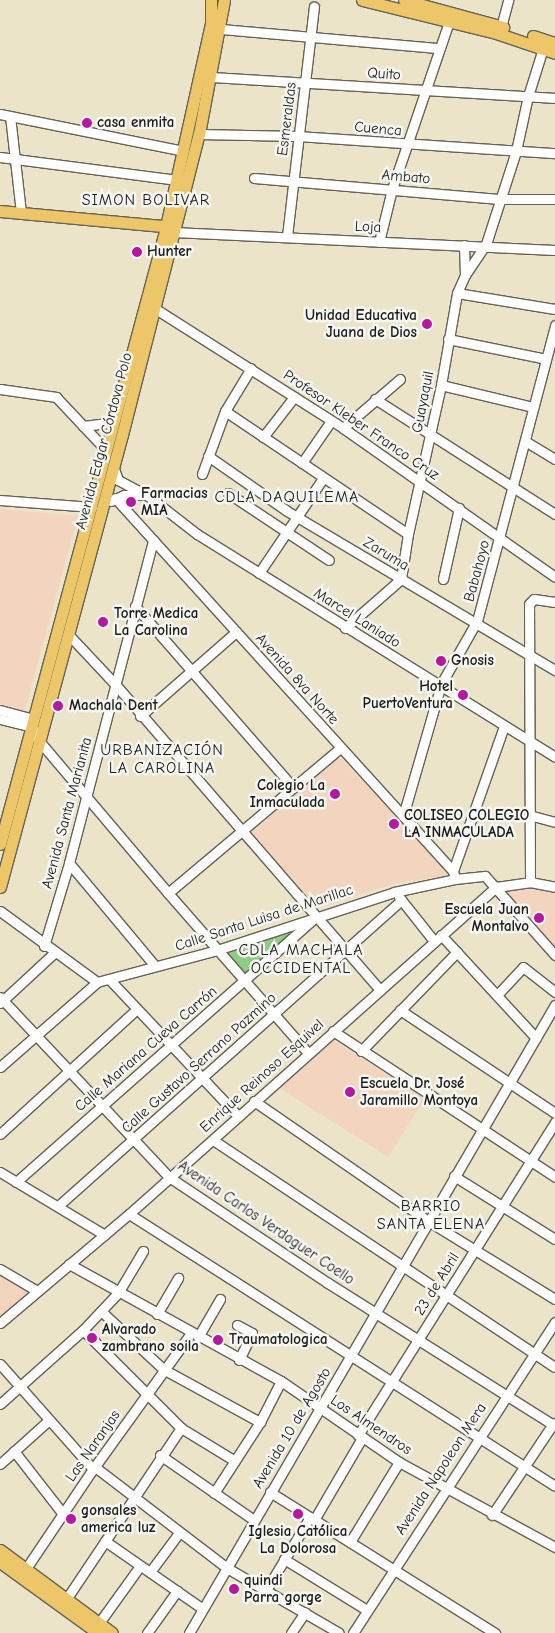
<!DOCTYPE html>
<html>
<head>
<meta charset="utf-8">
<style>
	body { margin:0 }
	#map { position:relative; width:555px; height:1633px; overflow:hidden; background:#ece4c8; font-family:"Comic Neue",sans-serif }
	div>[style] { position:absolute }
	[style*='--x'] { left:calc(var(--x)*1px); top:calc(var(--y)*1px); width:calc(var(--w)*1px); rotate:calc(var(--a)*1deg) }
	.built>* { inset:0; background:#f3d4bf }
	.green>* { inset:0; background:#8fcd84 }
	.roads { filter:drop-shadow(1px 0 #656258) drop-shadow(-1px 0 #656258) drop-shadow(0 1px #656258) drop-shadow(0 -1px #656258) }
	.minor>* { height:9px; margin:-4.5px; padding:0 4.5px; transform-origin:4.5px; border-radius:4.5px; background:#fff }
	.major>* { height:11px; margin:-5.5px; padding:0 5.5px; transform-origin:5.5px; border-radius:5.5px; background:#ecc669 }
	.dots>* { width:14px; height:14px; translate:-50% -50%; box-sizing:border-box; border:2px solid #f6f6f2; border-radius:50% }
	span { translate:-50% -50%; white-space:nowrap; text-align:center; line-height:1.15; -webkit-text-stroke:5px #f6f6f2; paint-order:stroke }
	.street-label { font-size:15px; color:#1c1c1c }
	.poi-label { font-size:15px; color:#1c1c1c; font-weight:700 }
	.left { translate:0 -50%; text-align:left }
	.right { translate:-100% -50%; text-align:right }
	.neighbourhood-label { font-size:16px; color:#1c1c1c; letter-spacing:1px }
</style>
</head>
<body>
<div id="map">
	<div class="built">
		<i style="clip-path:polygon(0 509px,78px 516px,25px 710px,0 704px)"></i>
		<i style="clip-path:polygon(339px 756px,450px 875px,397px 883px,317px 908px,251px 833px)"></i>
		<i style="clip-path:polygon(526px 886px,555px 888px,555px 946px,551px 950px,499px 890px)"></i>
		<i style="clip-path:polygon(329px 1037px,425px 1099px,388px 1157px,275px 1085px)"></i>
		<i style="clip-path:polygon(0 1274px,30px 1291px,0 1318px)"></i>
	</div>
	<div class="green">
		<i style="clip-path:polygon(313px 916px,241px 980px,213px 948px)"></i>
	</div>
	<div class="roads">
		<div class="minor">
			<i style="--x:501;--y:27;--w:28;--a:-75"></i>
			<i style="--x:220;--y:29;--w:219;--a:5"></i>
			<i style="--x:212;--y:77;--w:344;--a:3.5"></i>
			<i style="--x:0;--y:114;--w:187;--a:11.4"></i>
			<i style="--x:10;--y:116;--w:98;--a:83.5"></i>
			<i style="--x:199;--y:134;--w:98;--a:1.2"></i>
			<i style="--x:297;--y:136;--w:259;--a:3.8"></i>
			<i style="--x:0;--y:157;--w:177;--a:7.4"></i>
			<i style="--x:254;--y:178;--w:246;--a:4.9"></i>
			<i style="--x:499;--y:199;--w:56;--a:0"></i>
			<i style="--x:173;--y:232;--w:382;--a:2.7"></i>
			<i style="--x:287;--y:236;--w:231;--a:-83.3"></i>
			<i style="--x:379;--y:242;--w:55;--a:-76.2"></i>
			<i style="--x:392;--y:189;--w:176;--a:-71.2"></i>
			<i style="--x:465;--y:275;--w:37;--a:-56"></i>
			<i style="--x:486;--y:244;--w:98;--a:-72.1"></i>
			<i style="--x:516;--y:151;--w:56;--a:-77.7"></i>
			<i style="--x:528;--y:96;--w:50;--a:-72.6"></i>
			<i style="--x:457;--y:293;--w:99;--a:9.3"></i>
			<i style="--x:151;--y:306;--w:227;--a:32.4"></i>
			<i style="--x:343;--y:428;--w:259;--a:35.1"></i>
			<i style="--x:448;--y:339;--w:100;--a:11.5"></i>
			<i style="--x:441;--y:385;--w:95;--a:13.4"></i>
			<i style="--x:0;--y:389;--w:57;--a:8.1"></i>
			<i style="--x:56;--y:397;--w:73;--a:46.7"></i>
			<i style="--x:375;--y:399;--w:214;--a:32.6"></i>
			<i style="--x:225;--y:411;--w:220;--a:33.9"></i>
			<i style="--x:83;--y:426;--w:31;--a:-7"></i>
			<i style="--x:343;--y:428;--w:75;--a:-40.7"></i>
			<i style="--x:263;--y:437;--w:51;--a:-52.2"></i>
			<i style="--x:525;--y:441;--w:35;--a:31"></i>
			<i style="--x:208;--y:456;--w:96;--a:34.8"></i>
			<i style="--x:287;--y:511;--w:312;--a:30.7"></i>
			<i style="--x:302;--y:463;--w:51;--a:-55.4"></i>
			<i style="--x:113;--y:466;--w:15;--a:70"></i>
			<i style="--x:118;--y:480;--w:34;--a:28"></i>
			<i style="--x:148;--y:496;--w:62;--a:37.8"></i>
			<i style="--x:197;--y:534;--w:422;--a:31.9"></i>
			<i style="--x:202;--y:474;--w:67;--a:-69.9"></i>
			<i style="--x:225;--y:411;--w:50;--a:-58.8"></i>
			<i style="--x:228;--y:493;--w:121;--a:33.6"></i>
			<i style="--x:115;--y:498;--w:503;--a:47.82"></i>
			<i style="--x:453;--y:871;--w:8;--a:76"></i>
			<i style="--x:0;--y:500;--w:92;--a:4.4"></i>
			<i style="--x:111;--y:501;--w:14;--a:-25"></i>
			<i style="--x:124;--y:495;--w:18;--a:0"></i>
			<i style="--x:259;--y:573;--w:115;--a:-56"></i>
			<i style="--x:443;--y:579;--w:73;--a:-77.3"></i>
			<i style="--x:135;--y:606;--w:240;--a:48.9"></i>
			<i style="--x:345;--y:628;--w:74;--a:-41.2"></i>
			<i style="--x:401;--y:579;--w:46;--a:-81.2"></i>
			<i style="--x:408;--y:534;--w:153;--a:-77.5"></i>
			<i style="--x:441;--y:385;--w:93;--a:-80.1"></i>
			<i style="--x:457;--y:293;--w:20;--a:-66"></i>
			<i style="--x:465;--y:275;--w:30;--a:-92"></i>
			<i style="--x:68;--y:634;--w:69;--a:46.8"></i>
			<i style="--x:115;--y:684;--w:405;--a:49.1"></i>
			<i style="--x:0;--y:710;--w:35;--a:15"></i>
			<i style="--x:140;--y:716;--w:128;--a:-41.2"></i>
			<i style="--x:0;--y:719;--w:33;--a:14"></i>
			<i style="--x:32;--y:727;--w:17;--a:62"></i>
			<i style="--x:40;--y:742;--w:198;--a:49.7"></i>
			<i style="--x:168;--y:893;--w:213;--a:48.8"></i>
			<i style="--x:529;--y:815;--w:27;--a:15"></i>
			<i style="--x:403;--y:816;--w:137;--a:-73.9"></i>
			<i style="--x:441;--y:684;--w:73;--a:-60.3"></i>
			<i style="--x:477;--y:621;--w:306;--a:-75.2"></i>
			<i style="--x:69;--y:863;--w:134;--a:50.1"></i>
			<i style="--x:453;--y:871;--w:154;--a:-70.6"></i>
			<i style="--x:530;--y:882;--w:278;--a:-90.2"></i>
			<i style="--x:529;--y:604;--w:7;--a:-45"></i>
			<i style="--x:534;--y:599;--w:21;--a:8"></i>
			<i style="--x:168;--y:893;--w:225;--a:-40.1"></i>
			<i style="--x:399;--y:897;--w:56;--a:51.5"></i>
			<i style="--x:0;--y:911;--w:120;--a:36.2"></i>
			<i style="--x:441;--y:935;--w:140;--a:47.3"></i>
			<i style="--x:44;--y:946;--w:87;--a:-73.2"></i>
			<i style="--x:69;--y:863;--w:334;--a:-75.4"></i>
			<i style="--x:109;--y:979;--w:188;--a:46.7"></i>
			<i style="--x:497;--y:995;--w:38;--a:-47"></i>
			<i style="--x:523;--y:967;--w:41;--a:38"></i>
			<i style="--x:0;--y:997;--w:247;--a:46.8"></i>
			<i style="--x:169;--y:1177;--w:191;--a:33.7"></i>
			<i style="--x:328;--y:1283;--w:268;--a:32.2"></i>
			<i style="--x:0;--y:1003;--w:74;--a:-42.8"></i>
			<i style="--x:400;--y:1010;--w:186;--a:33.6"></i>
			<i style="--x:333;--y:1031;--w:266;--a:33.3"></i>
			<i style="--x:361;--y:1051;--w:138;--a:-45.9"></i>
			<i style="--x:0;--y:1067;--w:129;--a:-41.2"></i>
			<i style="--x:97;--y:982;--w:124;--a:-14.9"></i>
			<i style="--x:217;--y:950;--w:186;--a:-18.1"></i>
			<i style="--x:394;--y:892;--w:62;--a:-12"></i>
			<i style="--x:455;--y:879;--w:30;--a:-6"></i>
			<i style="--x:485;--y:876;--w:106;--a:48.5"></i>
			<i style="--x:254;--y:1101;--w:211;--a:34.6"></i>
			<i style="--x:428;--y:1221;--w:149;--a:31.6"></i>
			<i style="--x:0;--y:1134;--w:185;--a:-42.4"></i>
			<i style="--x:213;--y:1140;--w:410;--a:33.6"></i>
			<i style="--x:0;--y:1172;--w:122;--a:31"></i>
			<i style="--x:454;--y:1176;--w:119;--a:32"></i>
			<i style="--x:16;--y:1182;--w:398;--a:-41.5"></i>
			<i style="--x:58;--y:1206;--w:460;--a:-41.7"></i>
			<i style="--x:129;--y:1214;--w:505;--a:32.56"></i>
			<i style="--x:69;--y:1264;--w:242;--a:28.9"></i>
			<i style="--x:281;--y:1381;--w:143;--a:34.5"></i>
			<i style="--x:399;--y:1462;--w:178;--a:28.6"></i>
			<i style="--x:0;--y:1269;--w:43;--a:30.7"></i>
			<i style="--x:101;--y:1311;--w:85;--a:43.1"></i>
			<i style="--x:163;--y:1369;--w:111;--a:28.7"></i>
			<i style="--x:157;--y:1314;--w:42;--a:-59.7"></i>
			<i style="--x:0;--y:1323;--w:169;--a:-40.2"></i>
			<i style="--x:129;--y:1214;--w:492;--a:-41.7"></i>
			<i style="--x:496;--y:887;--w:34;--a:-8"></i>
			<i style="--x:530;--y:882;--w:25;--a:11"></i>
			<i style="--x:237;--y:1325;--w:17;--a:28"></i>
			<i style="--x:252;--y:1333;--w:30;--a:116"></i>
			<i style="--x:83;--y:1330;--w:139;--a:45"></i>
			<i style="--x:181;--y:1428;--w:63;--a:31.4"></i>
			<i style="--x:198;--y:1337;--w:44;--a:-59.9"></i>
			<i style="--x:0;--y:1364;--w:140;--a:48.5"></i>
			<i style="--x:0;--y:1404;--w:111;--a:-41.7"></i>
			<i style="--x:83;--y:1330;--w:51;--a:-46.6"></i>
			<i style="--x:118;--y:1293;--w:49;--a:-59.2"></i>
			<i style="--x:358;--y:1435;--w:370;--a:-57.8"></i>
			<i style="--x:14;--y:1451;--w:80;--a:52.1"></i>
			<i style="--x:160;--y:1455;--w:114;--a:34.7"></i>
			<i style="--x:0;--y:1464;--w:66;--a:-41.9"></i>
			<i style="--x:95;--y:1467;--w:166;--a:37.4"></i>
			<i style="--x:227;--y:1568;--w:129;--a:30.1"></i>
			<i style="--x:270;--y:1492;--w:266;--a:32.1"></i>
			<i style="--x:214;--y:1493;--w:85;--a:-57.1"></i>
			<i style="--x:260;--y:1422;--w:46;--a:-62.9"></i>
			<i style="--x:492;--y:1515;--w:110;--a:-56.2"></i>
			<i style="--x:314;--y:1520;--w:95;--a:-59.7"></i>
			<i style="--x:105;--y:1541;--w:119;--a:34.8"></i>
			<i style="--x:350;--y:1542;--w:94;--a:-58.5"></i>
			<i style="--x:284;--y:1559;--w:97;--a:31.6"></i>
			<i style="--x:150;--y:1572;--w:49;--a:-53.4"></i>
			<i style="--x:23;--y:1573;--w:125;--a:-56.1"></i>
			<i style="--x:93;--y:1469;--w:168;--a:-54.2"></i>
			<i style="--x:266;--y:1590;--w:85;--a:-58.9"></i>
			<i style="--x:67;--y:1598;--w:205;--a:-56.2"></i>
			<i style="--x:99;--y:1623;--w:70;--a:-54.3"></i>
			<i style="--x:147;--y:1633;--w:52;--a:-54.5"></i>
			<i style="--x:189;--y:1633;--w:727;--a:-59.77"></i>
			<i style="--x:291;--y:1633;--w:25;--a:-56"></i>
			<i style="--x:353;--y:1633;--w:371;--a:-57"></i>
		</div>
		<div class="major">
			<i style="--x:362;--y:0;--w:138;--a:13.8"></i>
			<i style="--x:496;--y:33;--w:62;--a:18.7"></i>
			<i style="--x:404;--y:0;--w:103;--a:15.3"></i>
			<i style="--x:533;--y:36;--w:23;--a:18"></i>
			<i style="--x:0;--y:211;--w:174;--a:5.3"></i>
			<i style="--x:0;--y:844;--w:635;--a:-74.93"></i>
			<i style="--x:165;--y:231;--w:213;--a:-77.5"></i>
			<i style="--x:211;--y:23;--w:23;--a:-90"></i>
			<i style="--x:0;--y:887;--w:468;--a:-74.9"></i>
			<i style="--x:122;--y:435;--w:311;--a:-75.7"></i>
			<i style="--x:199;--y:134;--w:136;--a:-79.4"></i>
			<i style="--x:0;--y:1550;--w:139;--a:36.5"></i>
			<i style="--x:0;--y:1562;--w:121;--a:35.9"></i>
		</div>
	</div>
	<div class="dots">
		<i style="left:87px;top:123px;background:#b5179e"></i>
		<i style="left:137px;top:252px;background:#b5179e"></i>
		<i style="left:427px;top:324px;background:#b5179e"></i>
		<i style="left:131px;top:502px;background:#b5179e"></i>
		<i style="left:103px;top:622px;background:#b5179e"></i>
		<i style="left:441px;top:661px;background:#b5179e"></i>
		<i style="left:463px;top:695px;background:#b5179e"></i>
		<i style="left:58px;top:706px;background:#b5179e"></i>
		<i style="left:335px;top:794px;background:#b5179e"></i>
		<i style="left:394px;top:824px;background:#b5179e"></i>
		<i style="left:539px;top:918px;background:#b5179e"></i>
		<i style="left:350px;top:1092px;background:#b5179e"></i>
		<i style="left:92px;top:1338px;background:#b5179e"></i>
		<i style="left:218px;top:1340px;background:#b5179e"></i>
		<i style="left:298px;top:1514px;background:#b5179e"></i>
		<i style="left:71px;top:1519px;background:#b5179e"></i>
		<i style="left:234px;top:1589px;background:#b5179e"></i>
	</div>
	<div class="street-label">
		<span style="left:384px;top:74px;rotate:4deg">Quito</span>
		<span style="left:287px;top:119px;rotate:-83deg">Esmeraldas</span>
		<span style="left:378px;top:129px;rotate:5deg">Cuenca</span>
		<span style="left:406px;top:177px;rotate:5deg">Ambato</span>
		<span style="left:368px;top:227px;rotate:3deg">Loja</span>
		<span style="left:423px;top:402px;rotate:-79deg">Guayaquil</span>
		<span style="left:361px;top:425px;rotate:34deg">Profesor Kleber Franco Cruz</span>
		<span style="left:104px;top:441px;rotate:-75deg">Avenida Edgar Córdova Polo</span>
		<span style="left:386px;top:554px;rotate:31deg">Zaruma</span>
		<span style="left:477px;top:571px;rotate:-75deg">Babahoyo</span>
		<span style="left:357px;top:618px;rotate:32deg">Marcel Laniado</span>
		<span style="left:297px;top:679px;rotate:48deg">Avenida 8va Norte</span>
		<span style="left:67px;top:813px;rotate:-75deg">Avenida Santa Marianita</span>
		<span style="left:264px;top:918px;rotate:-18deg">Calle Santa Luisa de Marillac</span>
		<span style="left:146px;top:1049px;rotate:-41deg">Calle Mariana Cueva Carrón</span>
		<span style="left:199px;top:1063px;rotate:-42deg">Calle Gustavo Serrano Pazmino</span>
		<span style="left:262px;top:1076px;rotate:-42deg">Enrique Reinoso Esquivel</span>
		<span style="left:266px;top:1223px;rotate:34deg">Avenida Carlos Verdaguer Coello</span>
		<span style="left:437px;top:1284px;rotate:-58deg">23 de Abril</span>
		<span style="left:371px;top:1425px;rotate:34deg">Los Almendros</span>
		<span style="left:292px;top:1428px;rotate:-59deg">Avenida 10 de Agosto</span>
		<span style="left:93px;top:1446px;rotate:-55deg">Las Naranjas</span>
		<span style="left:441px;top:1469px;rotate:-57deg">Avenida Napoleon Mera</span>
	</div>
	<div class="poi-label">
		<span class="left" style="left:97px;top:123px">casa enmita</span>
		<span class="left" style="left:147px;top:252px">Hunter</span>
		<span class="right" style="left:417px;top:324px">Unidad Educativa<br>Juana de Dios</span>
		<span class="left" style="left:141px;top:502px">Farmacias<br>MIA</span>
		<span class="left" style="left:114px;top:622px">Torre Medica<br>La Carolina</span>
		<span class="left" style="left:451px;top:661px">Gnosis</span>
		<span class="right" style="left:453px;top:695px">Hotel<br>PuertoVentura</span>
		<span class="left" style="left:69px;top:706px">Machala Dent</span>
		<span class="right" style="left:325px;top:794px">Colegio La<br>Inmaculada</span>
		<span class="left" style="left:404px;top:824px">COLISEO COLEGIO<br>LA INMACULADA</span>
		<span class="right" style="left:529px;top:918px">Escuela Juan<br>Montalvo</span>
		<span class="left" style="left:360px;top:1092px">Escuela Dr. José<br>Jaramillo Montoya</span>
		<span class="left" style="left:102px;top:1338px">Alvarado<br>zambrano soila</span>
		<span class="left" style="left:229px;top:1340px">Traumatologica</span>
		<span class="left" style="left:81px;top:1519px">gonsales<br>america luz</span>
		<span style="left:298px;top:1540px">Iglesia Católica<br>La Dolorosa</span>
		<span class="left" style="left:244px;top:1589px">quindi<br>Parra gorge</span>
	</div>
	<div class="neighbourhood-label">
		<span style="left:146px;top:200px">SIMON BOLIVAR</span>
		<span style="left:287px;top:497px">CDLA DAQUILEMA</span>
		<span style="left:162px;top:759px">URBANIZACIÓN<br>LA CAROLINA</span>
		<span style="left:301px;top:959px">CDLA MACHALA<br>OCCIDENTAL</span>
		<span style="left:431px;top:1215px">BARRIO<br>SANTA ELENA</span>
	</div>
</div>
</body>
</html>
